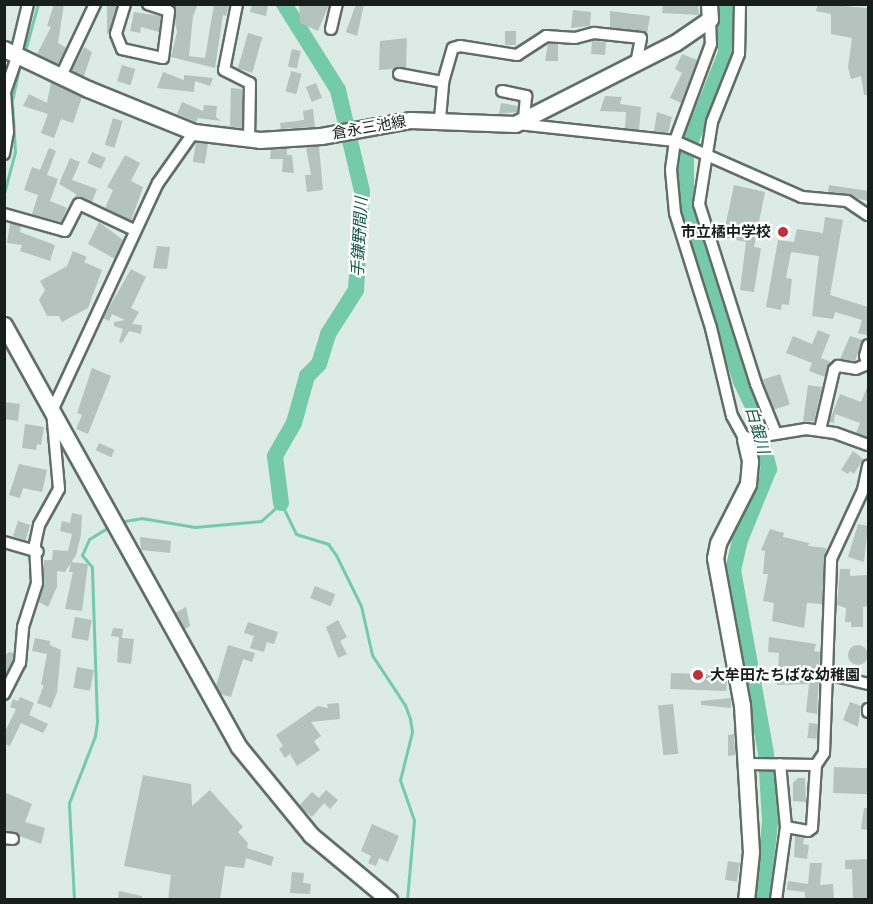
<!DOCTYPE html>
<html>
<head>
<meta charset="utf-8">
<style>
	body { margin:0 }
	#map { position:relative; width:873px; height:904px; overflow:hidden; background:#dcebe5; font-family:"PT Sans Narrow","Noto Sans JP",sans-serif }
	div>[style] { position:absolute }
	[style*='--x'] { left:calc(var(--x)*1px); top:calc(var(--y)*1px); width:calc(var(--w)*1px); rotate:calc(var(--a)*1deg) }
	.stream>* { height:3px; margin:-1.5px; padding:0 1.5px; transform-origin:1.5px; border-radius:1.5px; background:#75caab }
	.river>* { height:16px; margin:-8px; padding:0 8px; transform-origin:8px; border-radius:8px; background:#75caab }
	.building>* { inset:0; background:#b4c3bd; transform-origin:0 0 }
	.round { border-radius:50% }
	.roads { filter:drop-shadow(2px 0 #616e68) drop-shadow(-2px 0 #616e68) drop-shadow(0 2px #616e68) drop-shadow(0 -2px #616e68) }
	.street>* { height:10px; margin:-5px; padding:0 5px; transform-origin:5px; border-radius:5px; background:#fff }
	.secondary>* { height:15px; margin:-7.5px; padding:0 7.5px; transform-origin:7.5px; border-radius:7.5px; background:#fff }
	.dots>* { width:16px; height:16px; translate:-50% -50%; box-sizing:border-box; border:3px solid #fff; border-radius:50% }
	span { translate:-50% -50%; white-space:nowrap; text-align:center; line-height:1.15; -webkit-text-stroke:4.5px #fff; paint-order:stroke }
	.street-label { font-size:15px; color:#181e1c }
	.poi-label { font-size:15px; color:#181e1c; font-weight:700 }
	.right { translate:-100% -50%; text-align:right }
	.left { translate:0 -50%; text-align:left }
	.water-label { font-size:16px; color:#155945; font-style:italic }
	.frame { position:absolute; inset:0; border:6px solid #181e1c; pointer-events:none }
</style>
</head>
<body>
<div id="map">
	<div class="stream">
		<i style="--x:24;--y:54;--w:52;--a:-74.4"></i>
		<i style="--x:4;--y:193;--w:42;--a:-75"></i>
		<i style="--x:15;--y:152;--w:51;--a:-93.4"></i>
		<i style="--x:12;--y:101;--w:34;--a:-78"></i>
		<i style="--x:119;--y:522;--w:22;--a:-10"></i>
		<i style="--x:141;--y:518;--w:55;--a:9.5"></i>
		<i style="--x:195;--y:527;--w:66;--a:-5.2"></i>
		<i style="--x:261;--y:521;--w:27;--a:-42"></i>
		<i style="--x:281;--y:503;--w:34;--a:64"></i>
		<i style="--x:296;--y:534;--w:34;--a:17"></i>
		<i style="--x:328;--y:544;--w:14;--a:54"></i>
		<i style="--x:336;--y:555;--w:57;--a:63.9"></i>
		<i style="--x:361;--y:606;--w:50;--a:77.3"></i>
		<i style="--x:372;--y:655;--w:60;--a:56.6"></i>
		<i style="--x:405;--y:705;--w:15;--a:70"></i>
		<i style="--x:410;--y:719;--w:13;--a:81"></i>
		<i style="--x:412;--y:732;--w:49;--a:104"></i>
		<i style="--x:400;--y:780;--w:42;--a:70.7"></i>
		<i style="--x:414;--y:820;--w:80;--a:95"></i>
		<i style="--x:74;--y:900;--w:97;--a:-93"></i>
		<i style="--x:69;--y:803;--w:72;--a:-68.8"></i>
		<i style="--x:95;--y:736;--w:15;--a:-82"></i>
		<i style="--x:97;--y:721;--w:154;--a:-91.9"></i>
		<i style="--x:92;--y:567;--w:16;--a:-130"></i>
		<i style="--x:82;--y:555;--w:17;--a:-66"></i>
		<i style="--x:89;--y:539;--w:26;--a:-31"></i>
	</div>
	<div class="river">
		<i style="--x:726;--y:4;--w:49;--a:90"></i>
		<i style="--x:726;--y:53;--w:108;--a:111.8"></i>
		<i style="--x:686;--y:153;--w:56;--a:90"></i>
		<i style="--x:686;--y:209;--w:181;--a:72.3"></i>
		<i style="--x:741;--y:381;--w:33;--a:65"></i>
		<i style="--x:755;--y:411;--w:60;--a:76.4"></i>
		<i style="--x:769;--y:469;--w:77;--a:112.2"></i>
		<i style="--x:740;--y:540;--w:31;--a:103"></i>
		<i style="--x:733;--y:570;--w:187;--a:79.8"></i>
		<i style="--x:766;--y:754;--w:68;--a:86.6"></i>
		<i style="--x:770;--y:822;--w:78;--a:95.9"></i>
		<i style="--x:281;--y:503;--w:47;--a:-97.3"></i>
		<i style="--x:275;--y:456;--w:38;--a:-60"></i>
		<i style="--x:294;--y:423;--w:49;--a:-74.5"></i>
		<i style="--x:307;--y:376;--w:17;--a:-45"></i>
		<i style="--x:319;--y:364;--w:31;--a:-73"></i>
		<i style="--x:328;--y:334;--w:52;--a:-57.5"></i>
		<i style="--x:356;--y:290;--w:99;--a:-86.5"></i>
		<i style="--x:362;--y:191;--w:104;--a:-103.4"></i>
		<i style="--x:338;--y:90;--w:102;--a:-122.1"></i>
	</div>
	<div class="building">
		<i style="clip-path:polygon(54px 4px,64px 4px,58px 43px,66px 48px,58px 64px,37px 54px,51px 27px,47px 26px)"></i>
		<i style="left:107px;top:4px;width:10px;height:30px"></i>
		<i style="clip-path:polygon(172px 4px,198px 4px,193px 16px,189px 56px,205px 58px,214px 4px,229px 4px,226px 16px,223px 15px,215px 68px,171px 57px,177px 32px)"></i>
		<i style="clip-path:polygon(252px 4px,268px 6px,266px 16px,250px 12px)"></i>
		<i style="clip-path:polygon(299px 4px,329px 5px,318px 31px,300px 23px)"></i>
		<i style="clip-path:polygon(356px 4px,364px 4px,357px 36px,346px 32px)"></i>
		<i style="clip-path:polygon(663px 4px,698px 4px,699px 15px,662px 13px)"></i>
		<i style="clip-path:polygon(818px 4px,868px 8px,868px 95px,864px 95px,861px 76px,851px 79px,848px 67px,852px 38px,831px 34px,831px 14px,816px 11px)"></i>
		<i style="clip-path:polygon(573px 10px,591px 12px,590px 26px,571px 28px)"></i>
		<i style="clip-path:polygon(610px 11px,650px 16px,647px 34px,610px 27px)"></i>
		<i style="clip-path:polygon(134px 12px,161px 16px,159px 32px,141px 27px,140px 33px,130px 31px)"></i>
		<i style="left:505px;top:31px;width:11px;height:14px"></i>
		<i style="left:248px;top:33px;width:15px;height:37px;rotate:16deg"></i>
		<i style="clip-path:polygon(407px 38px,406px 68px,379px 70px,380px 41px)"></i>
		<i style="left:592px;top:41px;width:14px;height:13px;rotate:4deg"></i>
		<i style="clip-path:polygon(548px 44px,558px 44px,558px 61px,545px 61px)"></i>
		<i style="clip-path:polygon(84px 47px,92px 52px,84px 76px,72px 71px)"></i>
		<i style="left:292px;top:49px;width:9px;height:18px;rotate:13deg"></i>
		<i style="clip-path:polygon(682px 54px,697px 60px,681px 103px,670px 98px,682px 73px,675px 69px)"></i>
		<i style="left:122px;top:65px;width:14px;height:17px;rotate:17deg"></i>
		<i style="left:291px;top:71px;width:11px;height:21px;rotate:15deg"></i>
		<i style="clip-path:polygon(163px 72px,184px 80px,184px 75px,213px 78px,210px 86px,195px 81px,194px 92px,157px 88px)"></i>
		<i style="clip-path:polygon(51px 82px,82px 97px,73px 123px,61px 119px,54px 138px,41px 133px,48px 114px,23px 106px,29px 94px,47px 103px)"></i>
		<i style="left:316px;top:83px;width:16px;height:11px;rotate:68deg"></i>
		<i style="clip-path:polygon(231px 88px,242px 89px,242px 128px,216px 125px,230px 126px)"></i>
		<i style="clip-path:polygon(605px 96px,622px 97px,620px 104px,641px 107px,639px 130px,625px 128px,626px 112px,600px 111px)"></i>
		<i style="clip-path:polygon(182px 102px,203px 111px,204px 105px,217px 106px,216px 117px,221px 121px,198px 118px,196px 122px,177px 114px)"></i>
		<i style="clip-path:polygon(501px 103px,518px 106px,517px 112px,499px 114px)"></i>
		<i style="clip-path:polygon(313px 109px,315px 127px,281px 129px,280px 123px,304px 120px,303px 111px)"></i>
		<i style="clip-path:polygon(657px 112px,672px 117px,668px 133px,654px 131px)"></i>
		<i style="left:113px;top:118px;width:10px;height:28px;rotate:17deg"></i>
		<i style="left:196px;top:142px;width:12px;height:20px;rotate:9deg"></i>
		<i style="clip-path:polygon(319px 146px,323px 190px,307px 192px,305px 175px,311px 175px,306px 147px)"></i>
		<i style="clip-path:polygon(49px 148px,56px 151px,47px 175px,58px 179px,50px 201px,67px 208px,61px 222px,32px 214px,38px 195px,24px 190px,32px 167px,40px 170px)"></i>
		<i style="clip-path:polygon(287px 148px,287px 155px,292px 155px,294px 173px,282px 172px,283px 159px,270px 159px,271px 149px)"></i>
		<i style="left:92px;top:152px;width:15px;height:12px;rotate:23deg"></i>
		<i style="clip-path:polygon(125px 155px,140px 163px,131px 181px,143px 187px,131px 221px,105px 208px,113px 190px,107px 187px)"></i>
		<i style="clip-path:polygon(70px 158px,80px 162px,72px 180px,97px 189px,92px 202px,75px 198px,76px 194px,59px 184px)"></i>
		<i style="clip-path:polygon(734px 185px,765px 192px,754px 247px,761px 248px,754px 292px,740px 290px,746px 242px,723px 237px)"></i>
		<i style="clip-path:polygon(829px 185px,868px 191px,868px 201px,828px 192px)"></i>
		<i style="clip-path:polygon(825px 217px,843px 220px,830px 295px,868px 307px,867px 335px,858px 333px,862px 320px,835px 312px,833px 319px,812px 316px,819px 256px,791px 252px,786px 278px,792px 279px,789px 305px,782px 304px,781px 310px,766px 307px,778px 240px,794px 242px,797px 229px,823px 233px)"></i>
		<i style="clip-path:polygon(99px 222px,123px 240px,115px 259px,88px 244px)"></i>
		<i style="clip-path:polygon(10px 223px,21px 226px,20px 232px,55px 245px,50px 261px,20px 251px,22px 245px,7px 243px)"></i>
		<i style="clip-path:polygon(157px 246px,170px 247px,167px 269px,153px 268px)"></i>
		<i style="clip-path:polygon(73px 251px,87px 257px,84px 262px,102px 270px,88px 308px,62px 322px,59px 316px,47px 316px,39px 300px,45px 290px,40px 281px,67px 266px)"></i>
		<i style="clip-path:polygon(131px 269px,146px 277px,131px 308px,139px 312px,132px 324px,142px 325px,141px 334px,129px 331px,122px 343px,119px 342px,123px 329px,114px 326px,114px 322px,125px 320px,112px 314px,109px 321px,103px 318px)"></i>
		<i style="clip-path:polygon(818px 330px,830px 335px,821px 358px,831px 362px,825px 377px,809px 371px,812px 363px,786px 353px,793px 336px,812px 344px)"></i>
		<i style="clip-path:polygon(850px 336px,863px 340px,855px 361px,840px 359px)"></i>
		<i style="clip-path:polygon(92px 368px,111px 376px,88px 434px,76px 429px,82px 415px,77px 413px)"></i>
		<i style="left:780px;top:374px;width:32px;height:18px;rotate:72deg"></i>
		<i style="clip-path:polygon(808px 385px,822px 387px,814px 421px,803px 422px)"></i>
		<i style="clip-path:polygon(868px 385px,868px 437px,856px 433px,860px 423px,835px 414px,834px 423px,829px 422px,840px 394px,861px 402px)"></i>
		<i style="clip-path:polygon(4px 402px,20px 404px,18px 421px,4px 419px)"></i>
		<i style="clip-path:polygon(25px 424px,44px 427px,41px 445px,37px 444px,36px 450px,22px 448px)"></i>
		<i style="left:99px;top:443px;width:17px;height:8px;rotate:24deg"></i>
		<i style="clip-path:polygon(853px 451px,863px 459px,854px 474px,850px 471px,848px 474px,841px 470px)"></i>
		<i style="clip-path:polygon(19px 464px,47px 470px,42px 492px,23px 488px,20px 498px,9px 495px)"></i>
		<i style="clip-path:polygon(72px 513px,82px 515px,81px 535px,76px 555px,65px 572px,57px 571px,57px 587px,48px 607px,39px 602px,44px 583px,44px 560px,52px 560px,53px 550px,68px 551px,72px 534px,60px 531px,62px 521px,70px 523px)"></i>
		<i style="left:18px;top:521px;width:13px;height:16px;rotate:18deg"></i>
		<i style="clip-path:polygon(858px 524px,868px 526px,864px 562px,848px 557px)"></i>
		<i style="clip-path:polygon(770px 529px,784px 533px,783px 537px,809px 543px,808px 546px,826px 548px,822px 604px,807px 603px,804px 628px,772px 621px,774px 603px,763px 601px,768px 574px,763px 574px,765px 551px,761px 550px)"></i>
		<i style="clip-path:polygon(140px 537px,171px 541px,170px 553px,141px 550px)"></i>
		<i style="clip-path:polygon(71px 562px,88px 564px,82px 611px,65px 609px,73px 572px,69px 572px)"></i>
		<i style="clip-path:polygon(840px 569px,850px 569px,850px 576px,868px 575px,868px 606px,863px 607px,863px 627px,851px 627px,851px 622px,845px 622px,846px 608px,837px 605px)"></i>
		<i style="left:315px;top:586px;width:22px;height:13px;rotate:22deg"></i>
		<i style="clip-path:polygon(186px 607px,190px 626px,185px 629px,175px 613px)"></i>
		<i style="left:75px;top:617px;width:17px;height:21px;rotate:10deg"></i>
		<i style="clip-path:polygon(338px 620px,347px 637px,340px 641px,347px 654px,338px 658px,326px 627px)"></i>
		<i style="clip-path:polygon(248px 622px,278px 632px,274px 644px,267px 642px,264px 652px,250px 648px,254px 636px,244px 633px)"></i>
		<i style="clip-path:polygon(113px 628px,123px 629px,122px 638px,134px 639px,131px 664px,117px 662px,119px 637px,111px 636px)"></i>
		<i style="clip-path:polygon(769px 637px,816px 644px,814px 651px,820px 652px,817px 714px,806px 712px,809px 684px,777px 685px,779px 653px,768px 652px)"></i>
		<i style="clip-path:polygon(35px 638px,50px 641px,50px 645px,61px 650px,57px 692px,51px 708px,37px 703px,44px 685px,41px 685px,47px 654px,32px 651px)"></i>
		<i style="clip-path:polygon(228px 645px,255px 653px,252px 662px,243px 659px,231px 697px,220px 694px,216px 686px)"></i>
		<i class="round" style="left:848px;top:645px;width:20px;height:20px"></i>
		<i style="clip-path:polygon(9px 652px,13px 653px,13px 661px,4px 677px,4px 656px)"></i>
		<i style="left:77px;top:667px;width:17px;height:21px;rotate:10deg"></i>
		<i style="left:671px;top:673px;width:56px;height:16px;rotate:2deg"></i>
		<i style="clip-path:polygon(20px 697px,34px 703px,29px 715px,48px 724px,43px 733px,21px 723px,10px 746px,4px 744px,4px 734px,16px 709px,10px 707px,13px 699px,18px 701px)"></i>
		<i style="clip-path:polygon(731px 698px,731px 708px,701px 705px,701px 701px)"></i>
		<i style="clip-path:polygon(850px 702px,861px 706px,858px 727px,843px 720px)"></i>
		<i style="clip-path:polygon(339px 703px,340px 719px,311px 722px,321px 736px,314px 741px,320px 750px,297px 766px,290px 754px,285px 758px,279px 749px,283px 746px,276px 735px,318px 706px,328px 708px,327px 704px)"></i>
		<i style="left:673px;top:704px;width:50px;height:15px;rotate:84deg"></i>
		<i style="left:809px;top:723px;width:9px;height:15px;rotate:6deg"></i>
		<i style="clip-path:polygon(734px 734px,735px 755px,728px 756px,728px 735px)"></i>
		<i style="left:834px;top:767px;width:34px;height:26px;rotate:2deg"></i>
		<i style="clip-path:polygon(143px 775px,191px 784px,192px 806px,210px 790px,243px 827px,238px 832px,248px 843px,247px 848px,274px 857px,271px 866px,246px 858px,244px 868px,225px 866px,220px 900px,168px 900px,171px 875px,124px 866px)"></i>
		<i style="clip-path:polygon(798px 778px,805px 778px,806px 802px,793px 801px,793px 783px)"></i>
		<i style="clip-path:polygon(326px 790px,338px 800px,330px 809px,324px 803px,312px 817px,299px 806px,312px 792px,319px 798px)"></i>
		<i style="clip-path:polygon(4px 792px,32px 804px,25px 822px,45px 828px,41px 844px,4px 830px)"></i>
		<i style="clip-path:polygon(864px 808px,868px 808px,868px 830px,861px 829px)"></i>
		<i style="clip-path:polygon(372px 824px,399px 836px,388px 862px,379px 858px,376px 866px,368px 863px,371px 856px,361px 851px)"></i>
		<i style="clip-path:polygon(795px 836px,804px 838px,803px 844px,809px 845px,807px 859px,794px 857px)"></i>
		<i style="clip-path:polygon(868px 859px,868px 900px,853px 900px,852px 869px,845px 869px,845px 860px)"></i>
		<i style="left:728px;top:861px;width:12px;height:19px;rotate:9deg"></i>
		<i style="clip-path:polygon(810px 863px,822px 863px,820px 885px,833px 884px,834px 900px,805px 900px,805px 892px,787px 890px,788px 881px,808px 884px)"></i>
		<i style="clip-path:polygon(292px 872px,304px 873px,303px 883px,311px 884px,310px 894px,290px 893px)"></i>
		<i style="clip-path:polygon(119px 891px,142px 896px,142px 900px,118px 900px)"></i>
	</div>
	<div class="roads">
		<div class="street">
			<i style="--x:125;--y:4;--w:31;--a:107"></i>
			<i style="--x:116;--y:34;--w:16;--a:68"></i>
			<i style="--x:122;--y:49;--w:42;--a:12.4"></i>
			<i style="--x:163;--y:58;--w:47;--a:-82.7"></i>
			<i style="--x:169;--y:11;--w:22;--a:-162"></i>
			<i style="--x:237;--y:4;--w:67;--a:101.1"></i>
			<i style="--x:224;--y:70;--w:29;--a:27"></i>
			<i style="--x:250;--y:83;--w:56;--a:91"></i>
			<i style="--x:740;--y:4;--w:50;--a:91.1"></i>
			<i style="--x:739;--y:54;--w:73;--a:111.7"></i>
			<i style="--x:712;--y:122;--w:83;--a:99"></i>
			<i style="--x:699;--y:204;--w:189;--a:72.4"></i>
			<i style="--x:756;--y:384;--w:51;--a:68"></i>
			<i style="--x:710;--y:19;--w:25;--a:88"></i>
			<i style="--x:711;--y:44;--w:103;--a:110.4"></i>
			<i style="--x:675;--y:141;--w:29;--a:98"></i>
			<i style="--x:671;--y:170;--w:43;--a:84.7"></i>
			<i style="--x:675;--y:213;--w:121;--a:72.6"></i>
			<i style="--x:711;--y:328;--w:90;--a:76.6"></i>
			<i style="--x:732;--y:416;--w:26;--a:61"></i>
			<i style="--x:745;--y:439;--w:62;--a:-9.3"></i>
			<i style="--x:806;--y:429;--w:29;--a:8"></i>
			<i style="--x:835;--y:433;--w:35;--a:20"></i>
			<i style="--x:331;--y:29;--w:26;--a:-77"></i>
			<i style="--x:16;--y:54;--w:51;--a:-76.5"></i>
			<i style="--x:399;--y:74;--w:45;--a:10.3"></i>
			<i style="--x:443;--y:82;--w:35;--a:-74"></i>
			<i style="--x:453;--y:48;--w:7;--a:-16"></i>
			<i style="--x:460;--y:46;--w:58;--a:9"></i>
			<i style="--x:517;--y:55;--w:35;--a:-33"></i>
			<i style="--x:546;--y:36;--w:29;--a:4"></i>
			<i style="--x:575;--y:38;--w:20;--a:-15"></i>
			<i style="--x:594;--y:33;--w:47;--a:6.1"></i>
			<i style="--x:641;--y:38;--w:25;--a:101"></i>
			<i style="--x:61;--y:76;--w:80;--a:-64.7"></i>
			<i style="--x:502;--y:91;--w:25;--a:12"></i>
			<i style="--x:526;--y:96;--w:23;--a:95"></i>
			<i style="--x:440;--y:119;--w:37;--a:-85"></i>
			<i style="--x:518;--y:124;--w:158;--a:6.2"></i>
			<i style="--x:675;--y:141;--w:139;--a:23.8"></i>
			<i style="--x:802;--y:197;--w:45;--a:5.1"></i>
			<i style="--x:847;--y:201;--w:25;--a:34"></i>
			<i style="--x:4;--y:154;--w:22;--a:-80"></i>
			<i style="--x:8;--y:132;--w:40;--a:-94.3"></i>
			<i style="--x:5;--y:92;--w:39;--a:-71"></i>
			<i style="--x:4;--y:214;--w:63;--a:15.6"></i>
			<i style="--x:65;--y:231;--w:30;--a:-63"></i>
			<i style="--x:79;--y:204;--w:61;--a:25.3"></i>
			<i style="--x:868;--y:345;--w:11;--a:105"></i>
			<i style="--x:865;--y:356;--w:9;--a:72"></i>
			<i style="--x:820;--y:430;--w:62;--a:-76.9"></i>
			<i style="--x:834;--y:370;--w:6;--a:-45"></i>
			<i style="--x:838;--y:366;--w:18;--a:9"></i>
			<i style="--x:856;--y:369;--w:12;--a:-24"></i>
			<i style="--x:4;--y:542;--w:35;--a:16"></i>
			<i style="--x:827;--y:674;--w:42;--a:13.7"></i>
			<i style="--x:4;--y:694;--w:35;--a:-63"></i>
			<i style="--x:20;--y:663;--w:36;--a:-85"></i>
			<i style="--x:23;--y:627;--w:46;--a:-72.3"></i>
			<i style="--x:37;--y:583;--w:39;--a:-93"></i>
			<i style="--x:35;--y:544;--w:19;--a:-78"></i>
			<i style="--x:39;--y:525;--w:41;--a:-60.9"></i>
			<i style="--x:59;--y:489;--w:78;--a:-95.1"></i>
			<i style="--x:52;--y:411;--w:251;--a:-65.1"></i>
			<i style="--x:158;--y:183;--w:62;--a:-54.8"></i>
			<i style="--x:868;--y:709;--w:3;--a:90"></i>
			<i style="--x:746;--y:764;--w:70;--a:0.8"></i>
			<i style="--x:816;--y:765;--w:14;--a:-56"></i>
			<i style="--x:824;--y:753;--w:194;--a:-87.9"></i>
			<i style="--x:831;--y:559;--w:76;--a:-65.1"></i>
			<i style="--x:863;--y:490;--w:25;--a:-78"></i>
			<i style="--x:786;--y:827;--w:22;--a:10"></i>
			<i style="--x:808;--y:831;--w:5;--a:-37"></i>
			<i style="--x:812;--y:828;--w:63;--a:-86.4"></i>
			<i style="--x:4;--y:838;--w:9;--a:6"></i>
			<i style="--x:776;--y:900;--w:74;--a:-82.2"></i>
			<i style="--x:786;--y:827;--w:63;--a:-95.4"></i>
		</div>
		<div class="secondary">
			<i style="--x:4;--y:49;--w:93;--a:25.5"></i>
			<i style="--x:88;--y:89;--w:114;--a:22.1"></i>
			<i style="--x:194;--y:132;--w:66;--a:6.9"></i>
			<i style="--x:260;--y:140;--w:61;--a:-3.8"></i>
			<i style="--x:321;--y:136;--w:90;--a:-10.2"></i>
			<i style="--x:410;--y:120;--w:105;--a:2.2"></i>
			<i style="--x:515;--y:124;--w:179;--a:-26.9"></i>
			<i style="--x:675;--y:43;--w:42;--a:-34.4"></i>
			<i style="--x:710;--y:19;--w:15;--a:-94"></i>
			<i style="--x:4;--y:325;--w:483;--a:60.9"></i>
			<i style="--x:239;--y:747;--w:114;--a:50.7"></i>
			<i style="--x:311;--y:835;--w:102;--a:39.8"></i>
			<i style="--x:745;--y:439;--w:23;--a:77"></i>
			<i style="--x:750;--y:461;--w:23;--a:95"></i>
			<i style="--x:748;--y:484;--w:66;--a:117"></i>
			<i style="--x:718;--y:543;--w:15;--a:101"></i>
			<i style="--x:715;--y:558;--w:149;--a:79.6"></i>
			<i style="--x:742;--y:705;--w:147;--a:86.5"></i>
			<i style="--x:751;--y:852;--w:48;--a:95.9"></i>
		</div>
	</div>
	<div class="dots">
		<i style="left:783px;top:232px;background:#bf2f38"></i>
		<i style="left:698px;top:675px;background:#bf2f38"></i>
	</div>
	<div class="street-label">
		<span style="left:369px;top:127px;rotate:-10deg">倉永三池線</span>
	</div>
	<div class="poi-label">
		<span class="right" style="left:771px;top:232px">市立橘中学校</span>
		<span class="left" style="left:710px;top:675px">大牟田たちばな幼稚園</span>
	</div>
	<div class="water-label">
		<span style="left:359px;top:237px;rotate:-87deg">手鎌野間川</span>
		<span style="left:758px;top:430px;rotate:74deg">白銀川</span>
	</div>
	<div class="frame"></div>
</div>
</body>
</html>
